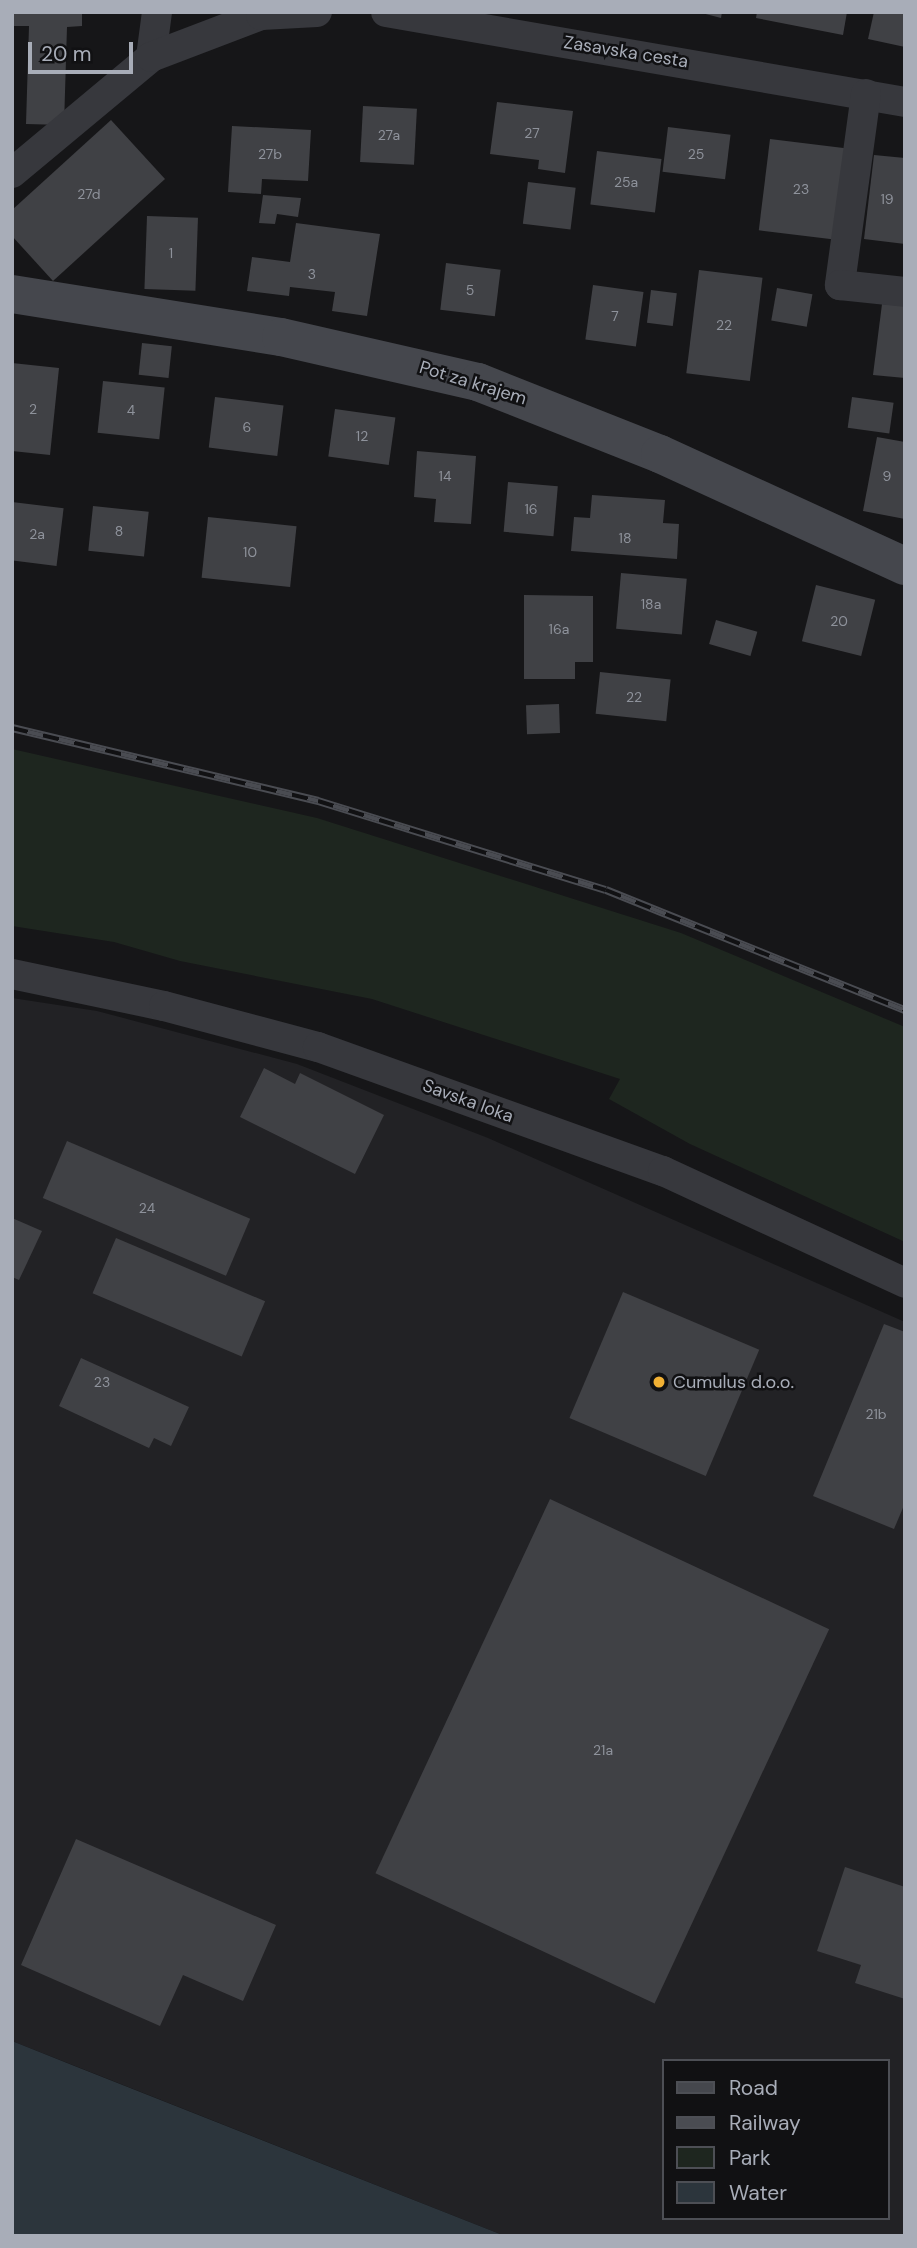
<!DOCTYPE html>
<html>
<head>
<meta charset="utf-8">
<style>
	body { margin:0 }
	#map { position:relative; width:917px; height:2248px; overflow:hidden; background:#161618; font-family:"DM Sans",sans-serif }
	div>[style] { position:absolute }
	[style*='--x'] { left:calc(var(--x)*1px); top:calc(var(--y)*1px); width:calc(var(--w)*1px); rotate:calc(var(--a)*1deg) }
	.built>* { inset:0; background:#222225 }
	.green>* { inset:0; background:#1e261f }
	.water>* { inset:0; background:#2c353c }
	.building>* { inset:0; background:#404145; transform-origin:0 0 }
	.street>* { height:30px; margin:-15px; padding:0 15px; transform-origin:15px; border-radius:15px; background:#37383d }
	.secondary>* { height:38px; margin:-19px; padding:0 19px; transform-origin:19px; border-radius:19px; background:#45474d }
	.rail>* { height:8px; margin-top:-4px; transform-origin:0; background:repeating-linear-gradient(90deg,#111113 0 16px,#4a4c52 0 32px); box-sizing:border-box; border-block:2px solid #4a4c52 }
	.dots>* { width:19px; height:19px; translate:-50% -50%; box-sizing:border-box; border:4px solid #111113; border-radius:50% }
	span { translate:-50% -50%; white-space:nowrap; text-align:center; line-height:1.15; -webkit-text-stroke:5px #111113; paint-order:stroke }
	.number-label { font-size:14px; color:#8e929b }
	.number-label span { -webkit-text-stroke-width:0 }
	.street-label { font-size:18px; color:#a8adb8 }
	.poi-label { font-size:18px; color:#a8adb8 }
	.left { translate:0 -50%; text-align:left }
	.frame { position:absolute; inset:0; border:14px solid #a8adb8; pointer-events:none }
	.legend { position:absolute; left:662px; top:2059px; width:228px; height:161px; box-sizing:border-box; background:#111113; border:2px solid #4d4f55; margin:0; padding:9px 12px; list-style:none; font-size:21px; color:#a8adb8 }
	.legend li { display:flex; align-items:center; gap:14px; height:35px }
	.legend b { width:35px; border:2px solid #4d4f55 }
	.scale { position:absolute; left:28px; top:42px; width:105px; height:32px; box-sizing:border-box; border:4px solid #a8adb8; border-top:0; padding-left:9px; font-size:21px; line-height:24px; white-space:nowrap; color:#a8adb8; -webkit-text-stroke:5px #111113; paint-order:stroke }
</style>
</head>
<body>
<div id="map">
	<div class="built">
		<i style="clip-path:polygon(evenodd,12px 998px,97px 1011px,297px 1064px,488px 1138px,905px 1322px,905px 2236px,505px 2236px,12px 2041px,12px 998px,663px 2061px,887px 2061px,887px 2218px,663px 2218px,663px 2061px)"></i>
	</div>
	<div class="green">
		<i style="clip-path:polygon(12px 749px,317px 818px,681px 933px,905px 1027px,905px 1242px,690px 1144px,609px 1099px,620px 1079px,372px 999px,180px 961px,114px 942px,12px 926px)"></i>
	</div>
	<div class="water">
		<i style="clip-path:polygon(12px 2041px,72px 2065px,505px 2236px,12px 2236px)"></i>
	</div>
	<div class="building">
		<i style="clip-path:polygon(14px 12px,82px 12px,82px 26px,67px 27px,64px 125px,26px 124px,29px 26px,13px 26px)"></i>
		<i style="clip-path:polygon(698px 12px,722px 12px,721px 18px)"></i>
		<i style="clip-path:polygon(757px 12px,847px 12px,843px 35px,756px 18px)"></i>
		<i style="clip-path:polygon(874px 12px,905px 12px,905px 47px,868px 39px)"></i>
		<i style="clip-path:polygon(497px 102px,573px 111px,565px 173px,538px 169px,539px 160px,490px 154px)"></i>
		<i style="left:363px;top:106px;width:54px;height:56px;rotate:3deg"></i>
		<i style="clip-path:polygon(111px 120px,165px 179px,53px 281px,12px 236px,12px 210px)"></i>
		<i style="clip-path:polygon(232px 126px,311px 130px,308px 181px,262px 179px,261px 194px,228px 192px)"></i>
		<i style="left:668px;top:127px;width:63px;height:45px;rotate:7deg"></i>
		<i style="left:770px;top:139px;width:76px;height:92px;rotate:7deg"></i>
		<i style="left:597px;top:151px;width:65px;height:54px;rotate:7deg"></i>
		<i style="clip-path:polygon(874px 155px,905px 158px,905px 244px,864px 239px)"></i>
		<i style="left:528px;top:182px;width:48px;height:42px;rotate:7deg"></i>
		<i style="clip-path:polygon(263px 195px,301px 198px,298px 217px,277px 214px,275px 224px,259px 223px)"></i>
		<i style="left:147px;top:216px;width:51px;height:73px;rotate:2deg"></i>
		<i style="clip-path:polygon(296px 223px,380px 234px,367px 316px,332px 311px,335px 292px,290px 287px,289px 296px,247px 291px,252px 257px,290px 262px)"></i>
		<i style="left:446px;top:263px;width:55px;height:47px;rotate:7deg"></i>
		<i style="left:699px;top:270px;width:64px;height:104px;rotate:7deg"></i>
		<i style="left:593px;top:285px;width:51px;height:55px;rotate:8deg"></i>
		<i style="left:777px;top:288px;width:36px;height:33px;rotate:10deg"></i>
		<i style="left:651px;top:290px;width:26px;height:33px;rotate:7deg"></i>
		<i style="clip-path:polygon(882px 304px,905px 306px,905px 378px,873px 375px)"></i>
		<i style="left:142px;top:343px;width:30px;height:32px;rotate:6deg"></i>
		<i style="clip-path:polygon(12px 363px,59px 368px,50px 455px,12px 451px)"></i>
		<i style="left:103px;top:381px;width:62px;height:52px;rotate:6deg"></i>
		<i style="left:215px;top:397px;width:69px;height:51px;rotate:7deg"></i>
		<i style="left:852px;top:397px;width:42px;height:31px;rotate:8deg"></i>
		<i style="left:335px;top:409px;width:61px;height:48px;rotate:8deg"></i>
		<i style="clip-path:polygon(877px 437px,905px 442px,905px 519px,863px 511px)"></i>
		<i style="clip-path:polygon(417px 451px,476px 456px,471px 524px,434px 522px,436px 499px,414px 497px)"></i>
		<i style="left:508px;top:482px;width:50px;height:50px;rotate:5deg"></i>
		<i style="clip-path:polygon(592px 495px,665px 500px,663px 523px,679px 524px,677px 559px,571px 551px,574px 517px,590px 518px)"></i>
		<i style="left:12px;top:502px;width:52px;height:58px;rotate:7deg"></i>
		<i style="left:93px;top:506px;width:56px;height:45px;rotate:6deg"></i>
		<i style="left:208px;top:517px;width:89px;height:61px;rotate:6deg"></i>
		<i style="left:621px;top:573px;width:66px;height:56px;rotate:5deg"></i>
		<i style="left:816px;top:585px;width:61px;height:58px;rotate:14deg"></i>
		<i style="clip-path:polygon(524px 595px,593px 596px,593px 662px,575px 662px,575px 679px,524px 679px)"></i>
		<i style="left:716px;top:620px;width:43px;height:25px;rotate:16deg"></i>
		<i style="left:600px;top:672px;width:71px;height:42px;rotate:6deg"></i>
		<i style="left:559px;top:704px;width:29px;height:33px;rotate:88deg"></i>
		<i style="clip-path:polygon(264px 1068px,295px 1084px,300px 1073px,384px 1115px,355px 1174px,240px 1117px)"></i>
		<i style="left:67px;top:1141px;width:199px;height:62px;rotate:23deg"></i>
		<i style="clip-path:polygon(12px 1218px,42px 1231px,19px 1280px,12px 1277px)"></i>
		<i style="left:116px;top:1238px;width:162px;height:60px;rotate:23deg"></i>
		<i style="left:623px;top:1292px;width:148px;height:137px;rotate:23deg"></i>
		<i style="clip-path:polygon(884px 1324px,905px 1332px,905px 1503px,894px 1529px,813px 1496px)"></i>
		<i style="clip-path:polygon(81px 1358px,189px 1407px,171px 1446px,154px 1438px,149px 1448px,59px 1406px)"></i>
		<i style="left:550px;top:1499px;width:308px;height:413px;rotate:25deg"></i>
		<i style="clip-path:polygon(76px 1839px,276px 1925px,243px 2001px,183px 1975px,160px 2026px,21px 1965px)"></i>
		<i style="clip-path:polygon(845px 1867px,905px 1887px,905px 1999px,855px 1983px,861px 1965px,817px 1951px)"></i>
	</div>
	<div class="street">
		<i style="--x:386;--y:12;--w:527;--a:9.84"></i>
		<i style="--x:151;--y:57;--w:45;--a:-82.4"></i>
		<i style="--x:866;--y:94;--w:193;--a:97.8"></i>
		<i style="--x:840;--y:285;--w:65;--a:6.1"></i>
		<i style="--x:12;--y:173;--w:181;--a:-39.8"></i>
		<i style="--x:151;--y:57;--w:118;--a:-20.9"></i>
		<i style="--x:261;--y:15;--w:56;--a:-3.1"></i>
		<i style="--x:12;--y:974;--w:155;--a:11.9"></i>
		<i style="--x:164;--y:1006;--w:159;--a:14.9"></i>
		<i style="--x:318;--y:1047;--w:367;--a:19.8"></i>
		<i style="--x:663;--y:1171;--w:267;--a:24.8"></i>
	</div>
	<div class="secondary">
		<i style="--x:12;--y:294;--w:272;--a:9.1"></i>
		<i style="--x:281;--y:337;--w:202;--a:12.9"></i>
		<i style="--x:478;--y:382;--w:196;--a:21.6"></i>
		<i style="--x:660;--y:454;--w:269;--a:24.6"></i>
	</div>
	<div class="rail">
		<i style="--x:12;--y:728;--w:315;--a:13.4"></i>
		<i style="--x:318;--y:801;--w:301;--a:17.2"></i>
		<i style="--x:606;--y:890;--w:322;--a:21.9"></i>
	</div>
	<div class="dots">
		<i style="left:659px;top:1382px;background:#f2b134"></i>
	</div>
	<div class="number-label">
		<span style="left:532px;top:133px">27</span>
		<span style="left:389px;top:135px">27a</span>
		<span style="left:270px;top:154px">27b</span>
		<span style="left:696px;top:154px">25</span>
		<span style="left:626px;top:182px">25a</span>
		<span style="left:801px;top:189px">23</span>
		<span style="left:89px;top:194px">27d</span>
		<span style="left:887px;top:199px">19</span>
		<span style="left:171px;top:253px">1</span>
		<span style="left:312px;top:274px">3</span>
		<span style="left:470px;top:290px">5</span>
		<span style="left:615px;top:316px">7</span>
		<span style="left:724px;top:325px">22</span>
		<span style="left:33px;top:409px">2</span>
		<span style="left:131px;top:410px">4</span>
		<span style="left:247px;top:427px">6</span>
		<span style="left:362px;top:436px">12</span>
		<span style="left:445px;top:476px">14</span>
		<span style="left:887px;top:476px">9</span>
		<span style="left:531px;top:509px">16</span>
		<span style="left:119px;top:531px">8</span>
		<span style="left:37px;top:534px">2a</span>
		<span style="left:625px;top:538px">18</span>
		<span style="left:250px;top:552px">10</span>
		<span style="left:651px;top:604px">18a</span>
		<span style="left:839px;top:621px">20</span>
		<span style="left:559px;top:629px">16a</span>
		<span style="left:634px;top:697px">22</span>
		<span style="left:147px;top:1208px">24</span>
		<span style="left:102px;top:1382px">23</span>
		<span style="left:876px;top:1414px">21b</span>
		<span style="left:603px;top:1750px">21a</span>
	</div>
	<div class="street-label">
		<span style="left:626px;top:52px;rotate:9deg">Zasavska cesta</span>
		<span style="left:473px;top:383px;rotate:17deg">Pot za krajem</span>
		<span style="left:468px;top:1101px;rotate:20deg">Savska loka</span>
	</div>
	<div class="poi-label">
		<span class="left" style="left:673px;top:1382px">Cumulus d.o.o.</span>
	</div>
	<div class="frame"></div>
	<ul class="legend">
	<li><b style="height:9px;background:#45474d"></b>Road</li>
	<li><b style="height:9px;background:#4a4c52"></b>Railway</li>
	<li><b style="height:19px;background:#1e261f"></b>Park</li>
	<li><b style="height:19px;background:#2c353c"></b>Water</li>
	</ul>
	<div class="scale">20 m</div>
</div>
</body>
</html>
